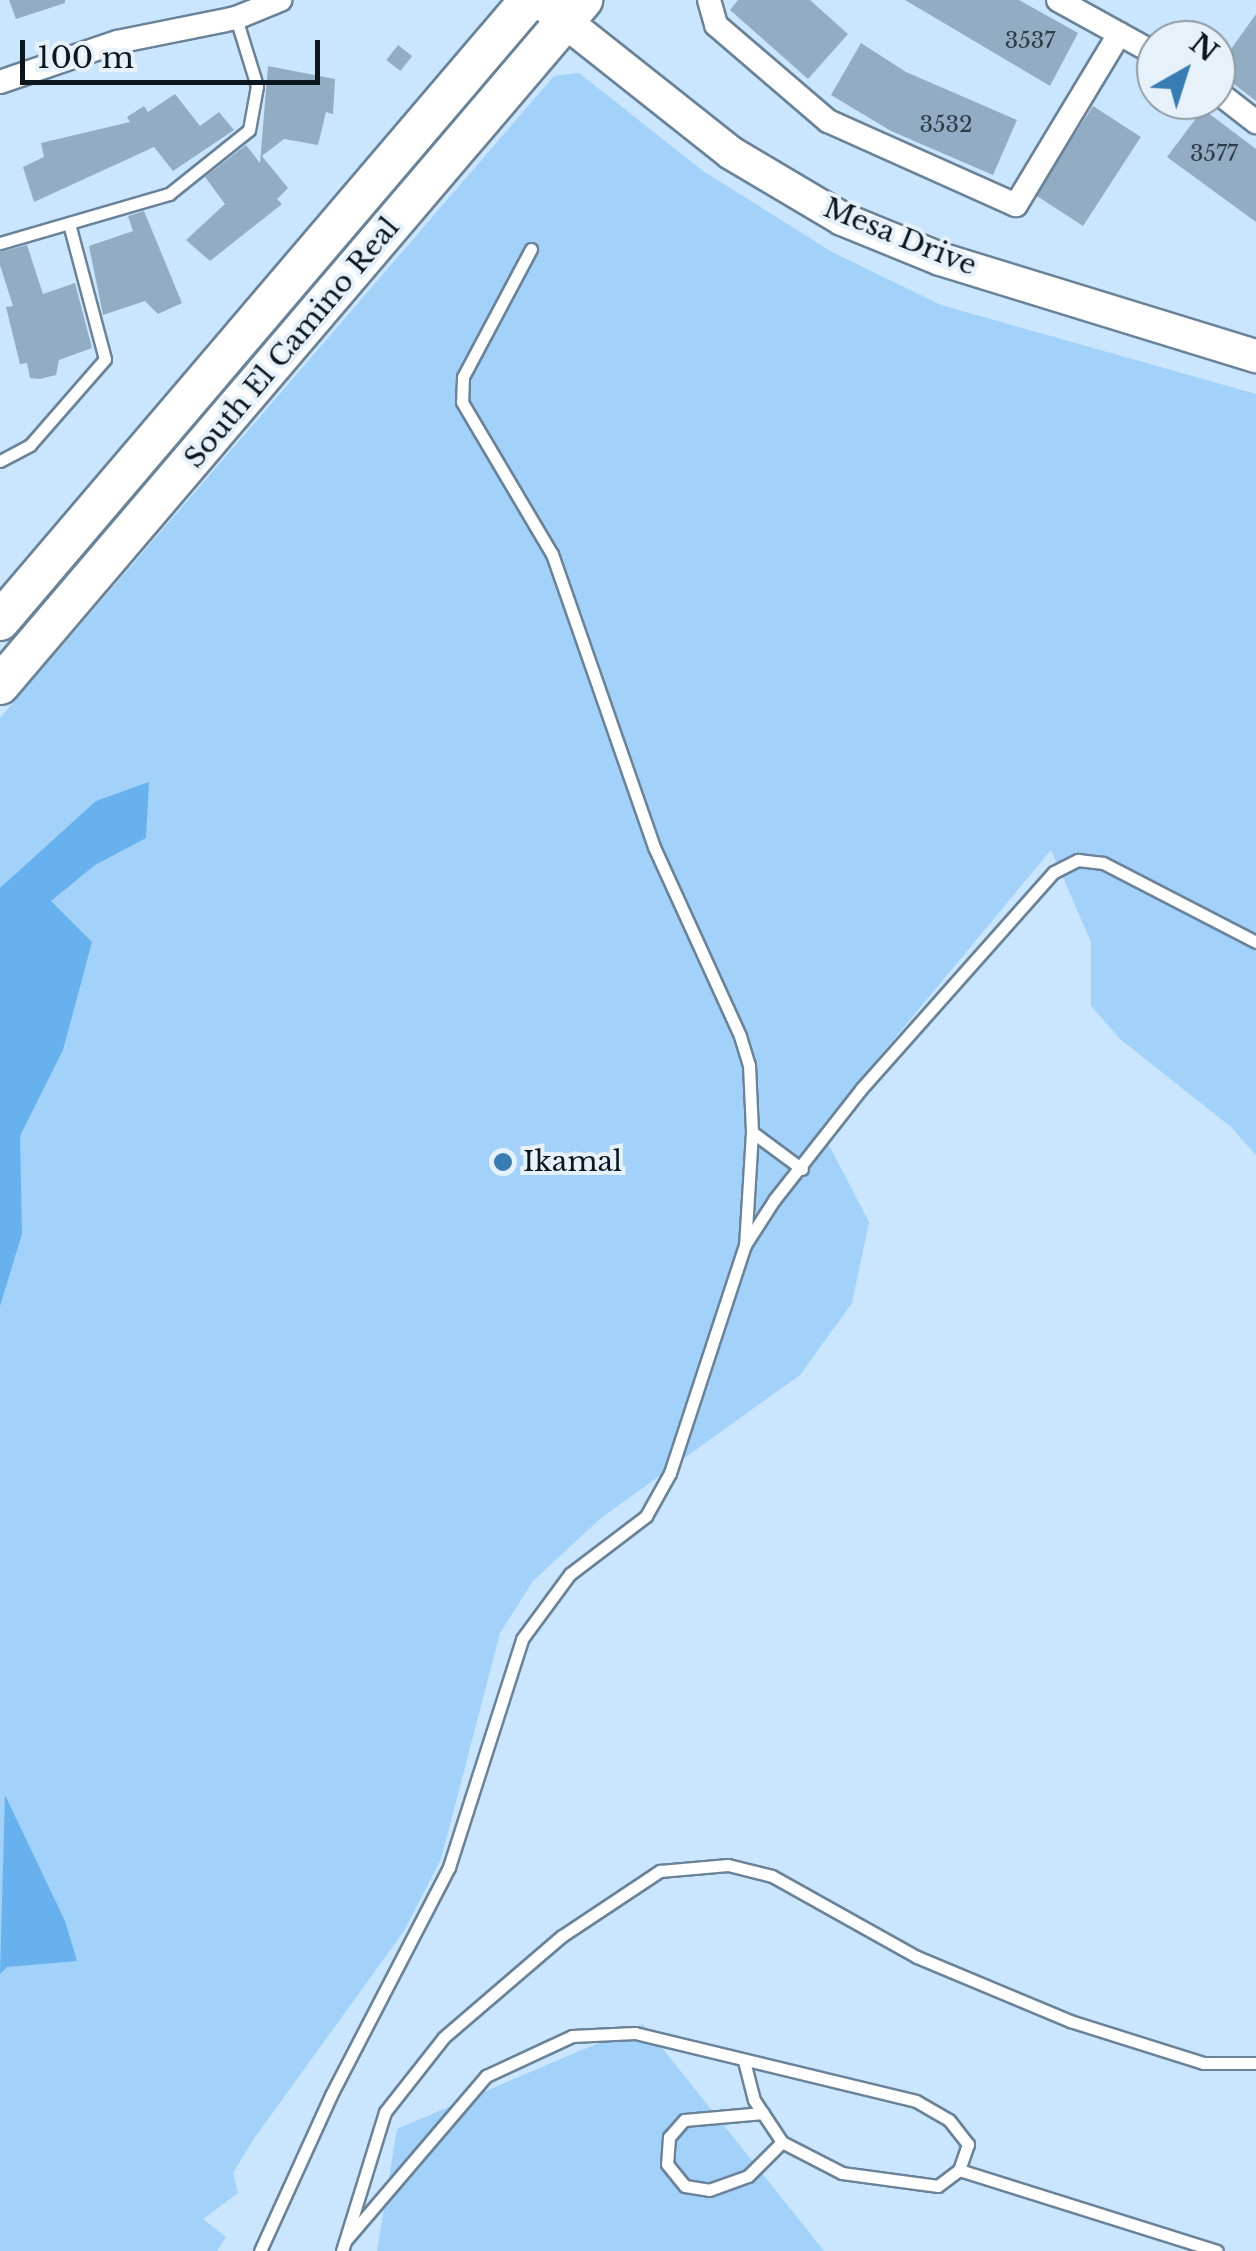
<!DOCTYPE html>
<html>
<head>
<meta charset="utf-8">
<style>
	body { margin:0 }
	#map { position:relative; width:1256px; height:2251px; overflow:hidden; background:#cae6fe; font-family:"Libre Baskerville",serif }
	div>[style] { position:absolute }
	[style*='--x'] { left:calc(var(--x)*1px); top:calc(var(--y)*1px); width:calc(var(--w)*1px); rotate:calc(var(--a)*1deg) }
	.green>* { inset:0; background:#a2d1f9 }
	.water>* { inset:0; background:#67b2ee }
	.building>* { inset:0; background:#92acc3; transform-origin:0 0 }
	.roads { filter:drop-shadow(2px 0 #6a8399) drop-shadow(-2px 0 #6a8399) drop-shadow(0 2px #6a8399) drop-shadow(0 -2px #6a8399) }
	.lane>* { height:11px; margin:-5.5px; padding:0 5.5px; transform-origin:5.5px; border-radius:5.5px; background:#fff }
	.street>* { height:22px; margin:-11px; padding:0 11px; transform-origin:11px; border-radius:11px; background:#fff }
	.secondary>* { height:32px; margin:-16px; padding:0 16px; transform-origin:16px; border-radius:16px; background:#fff }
	.primary>* { height:38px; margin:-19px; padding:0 19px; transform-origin:19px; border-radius:19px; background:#fff }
	.dots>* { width:28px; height:28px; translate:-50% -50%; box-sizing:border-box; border:5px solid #e6f1fa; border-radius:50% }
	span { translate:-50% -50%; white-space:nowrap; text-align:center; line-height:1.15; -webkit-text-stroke:8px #e6f1fa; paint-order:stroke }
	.number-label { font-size:22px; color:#2e3c47 }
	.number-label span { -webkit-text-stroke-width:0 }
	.street-label { font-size:28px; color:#0c161e }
	.poi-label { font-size:28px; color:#0c161e }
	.left { translate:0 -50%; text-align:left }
	.north { position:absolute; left:1136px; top:20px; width:100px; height:100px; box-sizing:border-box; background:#e6f1fa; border:2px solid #8f99a2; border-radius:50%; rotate:39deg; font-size:28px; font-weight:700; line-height:40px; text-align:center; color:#0c161e }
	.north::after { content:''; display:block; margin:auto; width:35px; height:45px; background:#377cb2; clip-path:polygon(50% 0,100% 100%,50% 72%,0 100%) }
	.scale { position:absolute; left:20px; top:40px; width:300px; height:45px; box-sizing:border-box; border:5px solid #0c161e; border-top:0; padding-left:12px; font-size:30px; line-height:35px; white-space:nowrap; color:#0c161e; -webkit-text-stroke:8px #e6f1fa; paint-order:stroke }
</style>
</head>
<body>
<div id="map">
	<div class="green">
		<i style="clip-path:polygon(579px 73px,703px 171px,832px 252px,941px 305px,1256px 394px,1256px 1155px,1231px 1127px,1120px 1039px,1091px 1006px,1091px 942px,1051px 850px,820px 1128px,869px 1222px,852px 1303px,800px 1375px,601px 1518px,533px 1581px,500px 1633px,441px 1859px,404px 1931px,253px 2140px,233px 2173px,238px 2193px,203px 2219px,226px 2237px,217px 2251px,0 2251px,0 718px,554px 76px)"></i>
		<i style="clip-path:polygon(643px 2024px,824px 2251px,377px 2251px,397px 2129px)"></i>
	</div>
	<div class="water">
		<i style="clip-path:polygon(149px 782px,146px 838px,95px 865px,51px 901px,92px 942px,63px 1050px,20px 1136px,22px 1234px,0 1306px,0 888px,96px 801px)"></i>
		<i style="clip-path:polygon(5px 1795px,65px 1921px,77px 1961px,7px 1967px,0 1974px)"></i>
	</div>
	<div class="building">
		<i style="clip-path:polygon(9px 0,65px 0,65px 3px,16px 19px)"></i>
		<i style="clip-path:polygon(738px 0,810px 0,848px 34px,808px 79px,730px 10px)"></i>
		<i style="clip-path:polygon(905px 0,1019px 0,1078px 33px,1050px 86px)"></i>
		<i style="clip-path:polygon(1256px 14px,1256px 101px,1216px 70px)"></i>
		<i style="clip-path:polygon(861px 43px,906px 72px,1017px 120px,993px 175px,891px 131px,831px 95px)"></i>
		<i style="left:398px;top:45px;width:18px;height:19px;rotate:38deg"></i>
		<i style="clip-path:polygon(268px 66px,335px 79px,333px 114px,326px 112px,318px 145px,284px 139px,262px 156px,288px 188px,277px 199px,282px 204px,210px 261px,186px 240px,225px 204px,205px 177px,246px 145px,260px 163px)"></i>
		<i style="clip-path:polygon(175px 94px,200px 126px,219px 112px,234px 130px,173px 171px,154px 147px,34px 202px,23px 167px,44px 157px,41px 143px,130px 122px,127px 117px,144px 106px,148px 112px)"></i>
		<i style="left:1093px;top:106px;width:57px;height:106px;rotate:33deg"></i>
		<i style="clip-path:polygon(1203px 109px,1256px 149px,1256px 222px,1167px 157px)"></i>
		<i style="clip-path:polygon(144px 211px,182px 303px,158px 314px,145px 301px,103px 315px,89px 246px,133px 231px,128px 216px)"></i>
		<i style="clip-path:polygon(27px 245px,43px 294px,75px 283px,92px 348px,59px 360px,56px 375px,40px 379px,30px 378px,27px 363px,20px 364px,6px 307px,13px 306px,0 265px,0 252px)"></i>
	</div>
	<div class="roads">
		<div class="lane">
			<i style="--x:0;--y:243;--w:176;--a:-16.2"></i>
			<i style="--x:169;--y:194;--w:102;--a:-38.7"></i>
			<i style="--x:249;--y:130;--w:45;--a:-79.7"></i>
			<i style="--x:257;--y:86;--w:71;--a:-107.2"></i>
			<i style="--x:531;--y:249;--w:145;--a:118"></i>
			<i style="--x:463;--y:377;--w:25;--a:92"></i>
			<i style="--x:462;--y:402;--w:177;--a:59.4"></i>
			<i style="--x:552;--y:554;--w:310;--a:70.8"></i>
			<i style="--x:654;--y:847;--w:208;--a:65.5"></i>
			<i style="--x:740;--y:1036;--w:30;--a:73"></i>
			<i style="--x:749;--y:1065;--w:67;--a:87.4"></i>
			<i style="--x:752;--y:1132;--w:113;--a:93.5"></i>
			<i style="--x:0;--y:461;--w:34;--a:-28"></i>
			<i style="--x:30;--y:445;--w:114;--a:-48.9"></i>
			<i style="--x:105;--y:359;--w:140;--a:-104.9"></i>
			<i style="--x:752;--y:1132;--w:62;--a:36.5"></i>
			<i style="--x:763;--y:2113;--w:79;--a:174.9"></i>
			<i style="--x:684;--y:2120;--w:23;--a:131"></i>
			<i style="--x:669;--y:2137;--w:27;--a:94"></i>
			<i style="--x:667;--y:2164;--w:28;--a:51"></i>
			<i style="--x:685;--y:2186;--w:24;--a:9"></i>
			<i style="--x:709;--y:2190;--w:41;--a:-19.7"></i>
			<i style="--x:748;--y:2176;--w:48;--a:-45"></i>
			<i style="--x:959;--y:2170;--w:270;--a:17.4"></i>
			<i style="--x:346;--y:2240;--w:216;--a:-49.5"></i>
			<i style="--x:486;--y:2076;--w:95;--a:-24.9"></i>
			<i style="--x:572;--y:2036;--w:63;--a:-2.7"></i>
			<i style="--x:635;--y:2033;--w:289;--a:13.6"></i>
			<i style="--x:916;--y:2101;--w:38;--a:30"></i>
			<i style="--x:949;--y:2120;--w:31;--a:52"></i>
			<i style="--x:968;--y:2144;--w:28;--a:109"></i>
			<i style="--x:959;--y:2170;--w:26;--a:143"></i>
			<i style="--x:938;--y:2186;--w:97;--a:-172.3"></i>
			<i style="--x:842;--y:2173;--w:68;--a:-152.7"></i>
			<i style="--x:782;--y:2142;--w:50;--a:-123.7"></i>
			<i style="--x:754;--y:2100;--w:40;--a:-104.4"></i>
			<i style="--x:260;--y:2251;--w:171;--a:-65.5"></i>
			<i style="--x:331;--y:2095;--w:257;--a:-62.6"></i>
			<i style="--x:449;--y:1867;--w:239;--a:-72.2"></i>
			<i style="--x:522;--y:1639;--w:81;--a:-53.6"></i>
			<i style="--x:570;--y:1574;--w:96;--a:-37.3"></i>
			<i style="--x:646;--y:1516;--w:49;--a:-60.8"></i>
			<i style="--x:670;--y:1473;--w:240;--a:-71.8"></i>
			<i style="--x:745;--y:1245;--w:54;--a:-57.2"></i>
			<i style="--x:774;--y:1200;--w:141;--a:-51.9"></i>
			<i style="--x:861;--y:1089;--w:290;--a:-48.4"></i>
			<i style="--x:1054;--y:872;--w:27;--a:-27"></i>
			<i style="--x:1078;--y:860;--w:25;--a:7"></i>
			<i style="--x:1103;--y:863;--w:172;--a:27.3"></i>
			<i style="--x:342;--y:2251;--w:145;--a:-72.8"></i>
			<i style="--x:385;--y:2112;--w:95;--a:-51.8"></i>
			<i style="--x:444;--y:2037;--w:155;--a:-40.6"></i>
			<i style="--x:562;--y:1936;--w:118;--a:-33.6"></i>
			<i style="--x:660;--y:1871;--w:68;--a:-5"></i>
			<i style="--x:728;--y:1865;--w:45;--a:14"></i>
			<i style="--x:772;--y:1876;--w:166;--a:29.2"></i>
			<i style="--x:917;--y:1957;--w:166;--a:22.7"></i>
			<i style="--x:1070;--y:2021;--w:139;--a:17.5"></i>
			<i style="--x:1203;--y:2063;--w:53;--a:0"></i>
		</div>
		<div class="street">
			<i style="--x:709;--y:0;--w:26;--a:74"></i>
			<i style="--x:716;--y:25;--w:148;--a:40.6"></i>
			<i style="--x:828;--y:121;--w:206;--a:24.1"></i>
			<i style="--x:1016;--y:205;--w:200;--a:-58.9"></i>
			<i style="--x:1058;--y:0;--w:112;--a:28.9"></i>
			<i style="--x:0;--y:82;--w:124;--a:-18.9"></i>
			<i style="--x:117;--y:42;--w:121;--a:-11.4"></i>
			<i style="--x:236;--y:18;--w:48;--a:-22.2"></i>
			<i style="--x:1216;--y:91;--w:51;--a:37.8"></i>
		</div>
		<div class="secondary">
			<i style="--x:538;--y:0;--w:246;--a:38.4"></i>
			<i style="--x:731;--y:153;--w:129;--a:30.7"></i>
			<i style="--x:842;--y:219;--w:106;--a:22.2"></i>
			<i style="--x:940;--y:259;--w:331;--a:17.1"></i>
		</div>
		<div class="primary">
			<i style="--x:0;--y:621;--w:816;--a:-49.57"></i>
			<i style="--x:0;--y:685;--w:900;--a:-49.6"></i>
		</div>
	</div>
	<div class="dots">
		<i style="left:503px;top:1162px;background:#377cb2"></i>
	</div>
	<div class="number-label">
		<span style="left:1030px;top:41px">3537</span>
		<span style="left:946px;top:125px">3532</span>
		<span style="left:1214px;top:154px">3577</span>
	</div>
	<div class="street-label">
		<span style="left:900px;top:237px;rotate:22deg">Mesa Drive</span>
		<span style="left:292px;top:343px;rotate:-50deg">South El Camino Real</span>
	</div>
	<div class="poi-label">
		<span class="left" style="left:523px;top:1162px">Ikamal</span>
	</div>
	<div class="north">N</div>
	<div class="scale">100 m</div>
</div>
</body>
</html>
